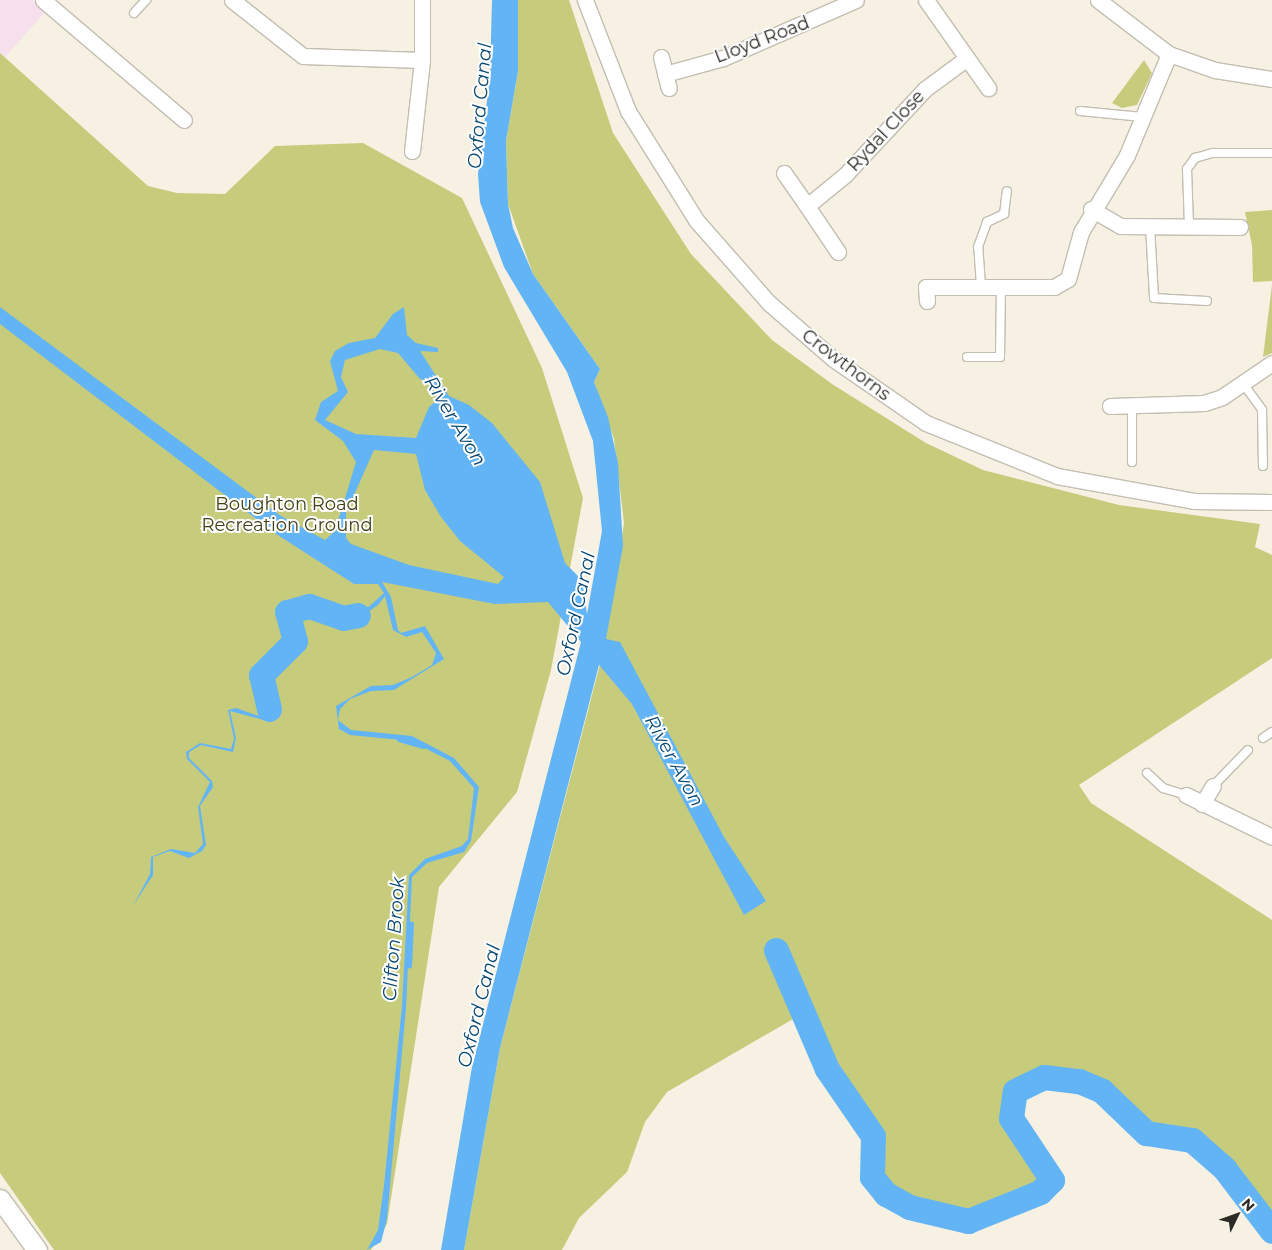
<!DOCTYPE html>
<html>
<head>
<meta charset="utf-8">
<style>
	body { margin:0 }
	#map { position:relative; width:1272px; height:1250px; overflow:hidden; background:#f6f1e3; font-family:Montserrat,sans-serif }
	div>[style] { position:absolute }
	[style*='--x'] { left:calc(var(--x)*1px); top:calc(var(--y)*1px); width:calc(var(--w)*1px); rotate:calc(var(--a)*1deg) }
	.commercial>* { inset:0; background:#f7e0ed }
	.green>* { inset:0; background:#c7cc7c }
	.water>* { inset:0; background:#62b4f5 }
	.stream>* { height:4.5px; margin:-2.25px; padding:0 2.25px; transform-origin:2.25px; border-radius:2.25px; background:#62b4f5 }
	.river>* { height:25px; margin:-12.5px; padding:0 12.5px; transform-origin:12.5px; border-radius:12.5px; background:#62b4f5 }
	.roads { filter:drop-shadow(1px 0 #c3beb1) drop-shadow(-1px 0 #c3beb1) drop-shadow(0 1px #c3beb1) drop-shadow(0 -1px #c3beb1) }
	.service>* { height:8px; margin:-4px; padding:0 4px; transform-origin:4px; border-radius:4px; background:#fff }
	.minor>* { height:15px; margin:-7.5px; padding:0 7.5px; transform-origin:7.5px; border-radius:7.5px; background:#fff }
	.tertiary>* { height:19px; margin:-9.5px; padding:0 9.5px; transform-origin:9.5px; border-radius:9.5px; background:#fff }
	span { translate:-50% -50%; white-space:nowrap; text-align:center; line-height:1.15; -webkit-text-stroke:4px #fefefe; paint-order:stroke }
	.street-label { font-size:18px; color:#2d2b26 }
	.park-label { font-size:18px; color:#414218 }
	.water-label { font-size:19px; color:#074872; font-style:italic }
	.north { position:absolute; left:1212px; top:1190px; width:50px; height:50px; -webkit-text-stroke:4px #fefefe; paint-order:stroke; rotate:48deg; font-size:14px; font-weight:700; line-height:20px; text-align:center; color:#2d2b26 }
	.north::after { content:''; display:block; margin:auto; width:18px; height:22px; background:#2d2b26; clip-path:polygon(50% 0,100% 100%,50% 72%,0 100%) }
</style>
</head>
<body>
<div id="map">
	<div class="commercial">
		<i style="clip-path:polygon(0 0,33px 0,46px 11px,5px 57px,0 53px)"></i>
	</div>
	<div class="green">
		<i style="clip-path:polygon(518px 0,569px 0,613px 133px,691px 254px,772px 340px,832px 384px,926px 443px,983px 470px,1119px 505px,1260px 524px,1255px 547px,1272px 555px,1272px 658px,1079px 785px,1091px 803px,1272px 920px,1272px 1231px,1224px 1168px,1192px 1140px,1146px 1133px,1102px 1091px,1079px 1081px,1044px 1077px,1015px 1091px,1011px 1118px,1052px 1180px,1040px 1192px,968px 1221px,909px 1207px,876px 1186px,873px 1136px,827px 1069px,800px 1015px,667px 1092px,645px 1122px,627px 1172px,579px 1218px,562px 1250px,464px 1250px,500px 1048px,604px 649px,624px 523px,614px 439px,594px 382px,600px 369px,533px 274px,508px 204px,506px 141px,518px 71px)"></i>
		<i style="clip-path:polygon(0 53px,148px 186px,177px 193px,225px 194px,275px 146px,363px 143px,462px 198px,542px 368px,583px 498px,551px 670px,517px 792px,439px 887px,387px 1224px,371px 1250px,54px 1250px,0 1173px)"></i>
		<i style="clip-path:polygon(1144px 60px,1152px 73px,1137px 105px,1122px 108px,1112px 103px)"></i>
		<i style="clip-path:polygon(1272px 210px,1272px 281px,1253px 282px,1252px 245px,1245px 212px)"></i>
		<i style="clip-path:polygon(1272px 285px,1272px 353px,1263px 357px)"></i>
	</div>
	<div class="water">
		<i style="clip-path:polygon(evenodd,492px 0,518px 0,518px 71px,506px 141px,508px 204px,513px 228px,533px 274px,600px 369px,594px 382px,608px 417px,618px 463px,623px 546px,606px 639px,620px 642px,724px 837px,766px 901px,744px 915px,632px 704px,599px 665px,500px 1048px,464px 1250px,441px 1250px,472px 1067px,581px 642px,548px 602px,495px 604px,382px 582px,391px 597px,398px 630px,401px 633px,425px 626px,444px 659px,394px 690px,371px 691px,350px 699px,340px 709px,338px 720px,351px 730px,412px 736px,454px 758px,479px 787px,471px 841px,464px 852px,427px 863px,412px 877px,406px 1008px,387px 1219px,381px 1242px,367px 1250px,378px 1230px,384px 1185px,402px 1006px,409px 875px,425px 859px,462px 846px,468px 839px,474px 788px,450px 761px,411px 741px,350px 735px,339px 729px,336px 706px,371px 686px,393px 685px,412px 677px,432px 665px,436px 653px,422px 632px,406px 637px,393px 630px,385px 596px,378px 605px,365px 614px,344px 619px,305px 605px,288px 613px,296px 642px,267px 667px,264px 676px,270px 713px,264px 720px,230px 711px,236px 738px,233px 752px,201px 745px,189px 752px,189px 758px,212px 781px,213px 787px,200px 806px,206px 845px,202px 851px,189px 858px,170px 851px,153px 857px,153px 875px,133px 906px,150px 874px,151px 857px,171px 849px,195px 853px,203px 844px,198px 807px,210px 782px,187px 759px,186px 752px,200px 743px,231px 749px,234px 739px,228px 710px,236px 708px,262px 717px,268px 711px,261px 677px,265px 665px,293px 640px,286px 613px,305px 603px,343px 615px,364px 611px,384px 593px,378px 584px,354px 584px,276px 534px,0 324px,0 307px,281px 516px,325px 540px,335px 531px,356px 462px,343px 441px,315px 420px,321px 402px,338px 391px,330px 361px,335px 351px,349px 343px,375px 338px,393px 314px,404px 307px,407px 335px,416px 343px,438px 348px,438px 352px,420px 351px,449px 396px,469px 405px,492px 423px,540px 482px,565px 563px,582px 580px,587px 614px,602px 531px,593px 441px,567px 372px,504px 267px,480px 202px,478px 174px,490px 76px,492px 0,380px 349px,398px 353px,420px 379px,431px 382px,440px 398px,429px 407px,416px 438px,356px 434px,325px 420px,348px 392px,341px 377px,345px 360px,380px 349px,492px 0,374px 450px,416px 454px,425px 490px,441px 517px,460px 541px,504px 577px,498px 584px,409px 565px,351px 544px,346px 538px,346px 513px,374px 450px)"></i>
	</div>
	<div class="stream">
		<i style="--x:399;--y:739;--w:25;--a:16"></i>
		<i style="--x:409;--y:966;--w:42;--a:-87.3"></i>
	</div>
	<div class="river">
		<i style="--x:269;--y:709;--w:35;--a:-103"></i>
		<i style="--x:261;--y:675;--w:48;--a:-45"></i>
		<i style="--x:295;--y:641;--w:30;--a:-105"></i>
		<i style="--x:287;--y:612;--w:23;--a:-15"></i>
		<i style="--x:309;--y:606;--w:36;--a:19"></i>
		<i style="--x:343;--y:618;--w:15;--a:-11"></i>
		<i style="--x:776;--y:950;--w:129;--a:66.8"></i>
		<i style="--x:827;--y:1069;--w:81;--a:55.5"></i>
		<i style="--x:873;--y:1136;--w:41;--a:91.4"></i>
		<i style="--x:872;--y:1177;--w:22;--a:51"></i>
		<i style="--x:886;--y:1194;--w:26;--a:29"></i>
		<i style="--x:909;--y:1207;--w:61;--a:13.3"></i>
		<i style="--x:968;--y:1221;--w:78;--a:-21.9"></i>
		<i style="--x:1040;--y:1192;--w:17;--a:-45"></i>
		<i style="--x:1052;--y:1180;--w:74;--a:-123.5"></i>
		<i style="--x:1011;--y:1118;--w:27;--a:-82"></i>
		<i style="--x:1015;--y:1091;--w:32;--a:-26"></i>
		<i style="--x:1044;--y:1077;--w:35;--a:7"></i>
		<i style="--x:1079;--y:1081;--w:25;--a:23"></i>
		<i style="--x:1102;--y:1091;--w:61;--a:43.7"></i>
		<i style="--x:1146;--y:1133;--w:47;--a:8.7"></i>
		<i style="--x:1192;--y:1140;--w:43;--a:41.2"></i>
		<i style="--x:1224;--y:1168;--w:79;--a:52.7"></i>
	</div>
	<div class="roads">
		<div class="service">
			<i style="--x:134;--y:13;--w:18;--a:-47"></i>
			<i style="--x:1080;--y:111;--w:63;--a:5.4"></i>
			<i style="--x:1150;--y:226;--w:72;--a:86.8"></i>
			<i style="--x:1154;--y:298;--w:53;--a:3.2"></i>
			<i style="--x:1189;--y:226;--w:57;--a:-92"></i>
			<i style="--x:1187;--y:169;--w:14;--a:-54"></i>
			<i style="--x:1195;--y:158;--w:19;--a:-16"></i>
			<i style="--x:1213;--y:153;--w:59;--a:0"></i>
			<i style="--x:981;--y:286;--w:39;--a:-94"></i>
			<i style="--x:978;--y:247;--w:27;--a:-70"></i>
			<i style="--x:987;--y:222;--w:19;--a:-25"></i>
			<i style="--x:1004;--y:214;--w:23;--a:-83"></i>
			<i style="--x:967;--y:357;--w:33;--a:0"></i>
			<i style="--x:1000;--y:357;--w:70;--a:-89.2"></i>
			<i style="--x:1242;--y:382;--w:34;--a:54"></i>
			<i style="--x:1262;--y:410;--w:56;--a:89"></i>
			<i style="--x:1132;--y:405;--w:57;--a:90"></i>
			<i style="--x:1263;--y:738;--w:11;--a:-34"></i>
			<i style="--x:1147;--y:773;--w:22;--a:43"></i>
			<i style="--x:1163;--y:788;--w:24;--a:17"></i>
			<i style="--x:1213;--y:786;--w:50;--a:-45.8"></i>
		</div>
		<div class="minor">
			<i style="--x:43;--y:0;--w:185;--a:40.4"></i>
			<i style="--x:232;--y:0;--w:90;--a:38.3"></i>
			<i style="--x:303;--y:56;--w:119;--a:1.9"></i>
			<i style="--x:585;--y:0;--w:119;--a:68.8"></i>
			<i style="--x:628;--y:111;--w:128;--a:58"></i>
			<i style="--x:696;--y:220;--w:111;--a:48.7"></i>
			<i style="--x:769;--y:303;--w:84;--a:41.1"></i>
			<i style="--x:832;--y:358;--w:114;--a:34.7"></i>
			<i style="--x:926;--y:423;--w:141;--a:22"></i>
			<i style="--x:1057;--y:476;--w:139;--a:10.3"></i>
			<i style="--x:1194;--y:501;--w:78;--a:0.7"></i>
			<i style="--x:926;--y:0;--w:108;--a:54.8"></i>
			<i style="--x:1098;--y:0;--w:89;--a:37.3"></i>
			<i style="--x:1169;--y:54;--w:49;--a:19.2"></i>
			<i style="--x:1215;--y:70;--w:58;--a:9"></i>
			<i style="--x:661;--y:57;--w:32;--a:76"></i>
			<i style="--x:665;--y:74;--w:60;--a:-15.4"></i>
			<i style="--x:723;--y:58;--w:145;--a:-23.6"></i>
			<i style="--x:412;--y:151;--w:92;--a:-83.7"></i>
			<i style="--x:422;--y:60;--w:60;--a:-90"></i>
			<i style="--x:784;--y:173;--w:40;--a:55.1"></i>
			<i style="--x:1091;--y:209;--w:34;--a:30"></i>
			<i style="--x:1121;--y:226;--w:119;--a:0.5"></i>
			<i style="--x:838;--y:252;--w:55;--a:-124"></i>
			<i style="--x:807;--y:206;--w:49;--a:-39.2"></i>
			<i style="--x:845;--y:175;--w:117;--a:-47.1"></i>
			<i style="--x:925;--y:89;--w:52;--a:-36.4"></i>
			<i style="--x:927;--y:301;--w:14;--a:-94"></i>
			<i style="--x:926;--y:287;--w:128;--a:0"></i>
			<i style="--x:1054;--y:287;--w:16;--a:-30"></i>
			<i style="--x:1068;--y:279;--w:49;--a:-74.5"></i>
			<i style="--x:1081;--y:232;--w:90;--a:-59.1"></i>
			<i style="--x:1127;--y:155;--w:109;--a:-67.4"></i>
			<i style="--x:1110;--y:406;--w:94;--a:-1.8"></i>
			<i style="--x:1204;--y:403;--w:19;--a:-18"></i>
			<i style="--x:1222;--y:397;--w:60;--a:-34.2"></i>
			<i style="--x:1186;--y:795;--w:96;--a:26"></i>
			<i style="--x:1202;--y:804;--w:21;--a:-59"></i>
		</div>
		<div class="tertiary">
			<i style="--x:0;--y:1199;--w:63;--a:54"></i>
		</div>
	</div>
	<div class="street-label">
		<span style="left:762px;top:40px;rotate:-21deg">Lloyd Road</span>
		<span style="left:886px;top:131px;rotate:-47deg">Rydal Close</span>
		<span style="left:846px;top:365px;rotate:37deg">Crowthorns</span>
	</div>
	<div class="park-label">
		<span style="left:287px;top:515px">Boughton Road<br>Recreation Ground</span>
	</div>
	<div class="water-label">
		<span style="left:480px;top:106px;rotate:-85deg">Oxford Canal</span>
		<span style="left:455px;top:421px;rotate:59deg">River Avon</span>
		<span style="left:576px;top:614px;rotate:-78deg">Oxford Canal</span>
		<span style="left:674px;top:761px;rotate:61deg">River Avon</span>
		<span style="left:394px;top:939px;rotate:-86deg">Clifton Brook</span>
		<span style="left:479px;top:1006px;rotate:-76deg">Oxford Canal</span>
	</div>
	<div class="north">N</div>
</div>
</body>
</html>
